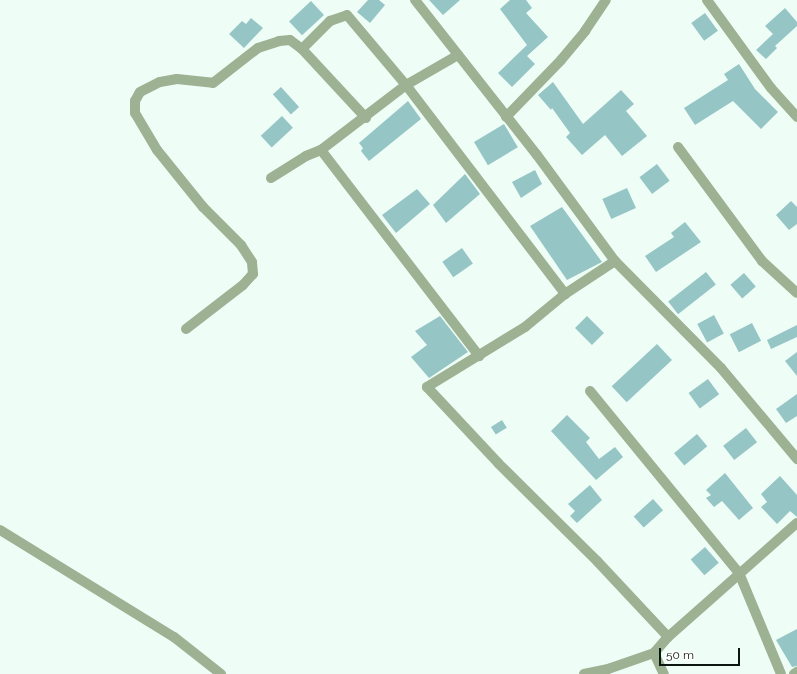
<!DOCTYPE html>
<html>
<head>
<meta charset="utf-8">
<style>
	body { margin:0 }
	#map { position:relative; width:797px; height:674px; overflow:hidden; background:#eefef6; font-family:Raleway,sans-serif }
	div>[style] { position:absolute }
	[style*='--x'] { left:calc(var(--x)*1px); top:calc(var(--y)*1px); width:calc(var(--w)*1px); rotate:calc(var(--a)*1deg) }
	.building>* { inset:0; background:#96c5c5; transform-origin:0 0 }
	.street>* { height:10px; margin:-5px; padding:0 5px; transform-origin:5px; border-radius:5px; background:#9db293 }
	span { translate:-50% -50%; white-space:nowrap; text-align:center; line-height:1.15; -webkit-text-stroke:3px #fff; paint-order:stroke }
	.scale { position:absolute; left:659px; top:648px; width:81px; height:18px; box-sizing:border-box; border:2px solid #0c1511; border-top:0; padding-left:5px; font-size:12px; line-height:14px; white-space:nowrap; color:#0c1511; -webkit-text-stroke:3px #fff; paint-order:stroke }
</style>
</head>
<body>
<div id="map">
	<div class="building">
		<i style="clip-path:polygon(368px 0,379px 0,385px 5px,370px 23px,357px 12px)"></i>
		<i style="clip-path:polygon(429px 0,460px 0,443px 15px)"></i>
		<i style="clip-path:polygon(510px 0,526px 0,532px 8px,526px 13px,548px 37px,527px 56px,535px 64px,512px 87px,498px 73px,527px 45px,500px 9px)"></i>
		<i style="left:311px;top:1px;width:19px;height:30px;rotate:47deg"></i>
		<i style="clip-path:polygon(785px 8px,797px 22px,797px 26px,775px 46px,777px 48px,766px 59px,756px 50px,773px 34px,765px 26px)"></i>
		<i style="left:705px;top:13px;width:22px;height:17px;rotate:54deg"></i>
		<i style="clip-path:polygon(251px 18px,263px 28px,244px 48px,229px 34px,242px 21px,246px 24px)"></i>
		<i style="clip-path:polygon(739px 64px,755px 89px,778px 112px,761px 129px,733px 101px,695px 125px,684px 108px,728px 80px,724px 74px)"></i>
		<i style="clip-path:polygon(553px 82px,583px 124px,621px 90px,634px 104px,626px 111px,647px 136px,622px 156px,605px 135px,582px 155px,566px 137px,570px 133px,552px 108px,551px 110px,538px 95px)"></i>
		<i style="left:281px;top:87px;width:27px;height:11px;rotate:48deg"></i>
		<i style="clip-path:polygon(408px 101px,421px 119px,369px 161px,361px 151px,363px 148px,359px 143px)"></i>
		<i style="left:282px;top:116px;width:16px;height:29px;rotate:47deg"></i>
		<i style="left:504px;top:124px;width:27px;height:35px;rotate:59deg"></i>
		<i style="left:657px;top:164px;width:21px;height:22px;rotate:53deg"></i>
		<i style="clip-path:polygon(535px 170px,542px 184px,521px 198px,512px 182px)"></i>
		<i style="clip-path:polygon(465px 174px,480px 194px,446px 223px,433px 205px)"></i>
		<i style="left:627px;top:188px;width:22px;height:27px;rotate:66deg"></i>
		<i style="clip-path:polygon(417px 189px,430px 204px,396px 233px,382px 215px)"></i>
		<i style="clip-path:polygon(791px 201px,797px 207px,797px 224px,789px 230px,776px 215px)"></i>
		<i style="clip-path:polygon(562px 207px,602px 262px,567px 280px,530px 226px)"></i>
		<i style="clip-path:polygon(685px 222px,701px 242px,656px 272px,645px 256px,674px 237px,671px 233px)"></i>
		<i style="left:462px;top:248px;width:19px;height:24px;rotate:55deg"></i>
		<i style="left:706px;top:272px;width:16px;height:48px;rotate:52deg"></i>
		<i style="left:744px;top:273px;width:18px;height:18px;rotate:49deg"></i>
		<i style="left:714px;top:315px;width:21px;height:19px;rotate:62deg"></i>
		<i style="clip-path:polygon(440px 316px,468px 352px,429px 378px,411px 357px,427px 345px,415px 331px)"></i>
		<i style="left:587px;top:316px;width:24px;height:17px;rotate:45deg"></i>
		<i style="left:752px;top:323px;width:20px;height:25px;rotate:63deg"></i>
		<i style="clip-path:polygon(797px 325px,797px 337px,771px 349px,767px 340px)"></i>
		<i style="left:657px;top:344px;width:22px;height:62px;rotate:47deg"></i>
		<i style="clip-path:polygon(797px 352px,797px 376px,785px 361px)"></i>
		<i style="left:708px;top:379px;width:19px;height:24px;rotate:54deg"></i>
		<i style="clip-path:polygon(797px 394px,797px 416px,786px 423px,776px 409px)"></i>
		<i style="clip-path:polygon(567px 415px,590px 438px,586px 442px,599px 459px,615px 447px,623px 457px,596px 480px,551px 431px)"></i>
		<i style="left:502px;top:420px;width:9px;height:13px;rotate:58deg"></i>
		<i style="left:746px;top:428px;width:18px;height:29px;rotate:52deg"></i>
		<i style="left:697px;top:434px;width:16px;height:30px;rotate:50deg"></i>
		<i style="clip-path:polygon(725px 473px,753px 508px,739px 520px,722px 501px,714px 507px,706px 498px,711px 495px,706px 490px)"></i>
		<i style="clip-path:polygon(780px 476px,797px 495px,797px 517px,790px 511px,777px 524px,761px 507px,767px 502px,761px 494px)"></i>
		<i style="clip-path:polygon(590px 485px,602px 500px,577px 523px,570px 516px,575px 511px,568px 504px)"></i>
		<i style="left:653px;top:499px;width:15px;height:26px;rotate:48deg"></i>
		<i style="left:705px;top:547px;width:21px;height:19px;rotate:49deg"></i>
		<i style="clip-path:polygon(797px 629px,797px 666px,792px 667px,776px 640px)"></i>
	</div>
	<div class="street">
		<i style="--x:415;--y:0;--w:197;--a:51.8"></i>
		<i style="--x:537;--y:155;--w:132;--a:53.7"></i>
		<i style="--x:615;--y:261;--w:151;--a:45.3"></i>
		<i style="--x:721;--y:368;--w:119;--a:50.1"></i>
		<i style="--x:707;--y:0;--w:109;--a:54"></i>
		<i style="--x:771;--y:88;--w:39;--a:48"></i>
		<i style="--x:458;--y:55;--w:60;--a:150"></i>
		<i style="--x:406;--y:85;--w:107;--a:142.6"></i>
		<i style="--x:321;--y:150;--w:260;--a:52.5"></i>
		<i style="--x:506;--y:117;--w:79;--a:-46"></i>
		<i style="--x:561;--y:60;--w:38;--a:-50"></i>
		<i style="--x:585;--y:31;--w:37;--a:-56"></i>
		<i style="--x:366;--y:118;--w:94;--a:-132.8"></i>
		<i style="--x:302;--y:49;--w:40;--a:-45"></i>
		<i style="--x:330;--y:21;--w:18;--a:-19"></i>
		<i style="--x:347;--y:15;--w:92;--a:49.9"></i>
		<i style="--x:406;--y:85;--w:263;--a:52.7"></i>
		<i style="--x:678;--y:147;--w:142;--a:53.6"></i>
		<i style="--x:762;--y:261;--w:47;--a:42.4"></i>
		<i style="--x:271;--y:178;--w:41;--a:-32.2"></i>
		<i style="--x:306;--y:156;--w:16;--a:-22"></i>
		<i style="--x:615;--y:261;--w:60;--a:146.6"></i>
		<i style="--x:565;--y:294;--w:52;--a:140.5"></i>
		<i style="--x:525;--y:327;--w:115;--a:148.5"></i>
		<i style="--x:427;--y:387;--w:104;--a:46.9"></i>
		<i style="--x:498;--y:463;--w:139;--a:44.7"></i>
		<i style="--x:597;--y:561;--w:104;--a:46.9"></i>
		<i style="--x:186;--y:329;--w:72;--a:-37.7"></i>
		<i style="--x:243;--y:285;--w:15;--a:-48"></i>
		<i style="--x:253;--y:274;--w:12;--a:-95"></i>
		<i style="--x:252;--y:262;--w:20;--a:-123"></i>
		<i style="--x:241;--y:245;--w:54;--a:-135"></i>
		<i style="--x:203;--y:207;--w:73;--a:-128.9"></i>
		<i style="--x:157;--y:150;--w:43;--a:-120.7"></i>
		<i style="--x:135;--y:113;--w:12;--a:-90"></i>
		<i style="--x:135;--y:101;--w:10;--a:-61"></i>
		<i style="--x:140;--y:92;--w:22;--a:-27"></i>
		<i style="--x:160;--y:82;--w:17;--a:-10"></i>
		<i style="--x:177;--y:79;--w:36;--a:6"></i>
		<i style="--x:213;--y:83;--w:57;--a:-37.9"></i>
		<i style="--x:258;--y:48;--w:22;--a:-18"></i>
		<i style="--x:279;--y:41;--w:11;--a:-5"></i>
		<i style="--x:290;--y:40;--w:15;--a:37"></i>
		<i style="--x:590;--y:391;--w:235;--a:50.7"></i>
		<i style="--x:739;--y:573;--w:109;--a:67.4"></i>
		<i style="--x:0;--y:530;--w:204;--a:31.6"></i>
		<i style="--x:174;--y:637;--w:60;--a:38.2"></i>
		<i style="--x:654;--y:653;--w:23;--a:65"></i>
		<i style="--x:584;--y:674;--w:25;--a:-12"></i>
		<i style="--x:608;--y:669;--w:49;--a:-19.2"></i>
		<i style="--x:654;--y:653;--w:21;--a:-49"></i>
		<i style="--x:668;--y:637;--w:172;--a:-41.5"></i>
		<i style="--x:794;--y:674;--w:4;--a:-34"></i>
	</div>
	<div class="scale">50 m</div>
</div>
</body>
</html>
